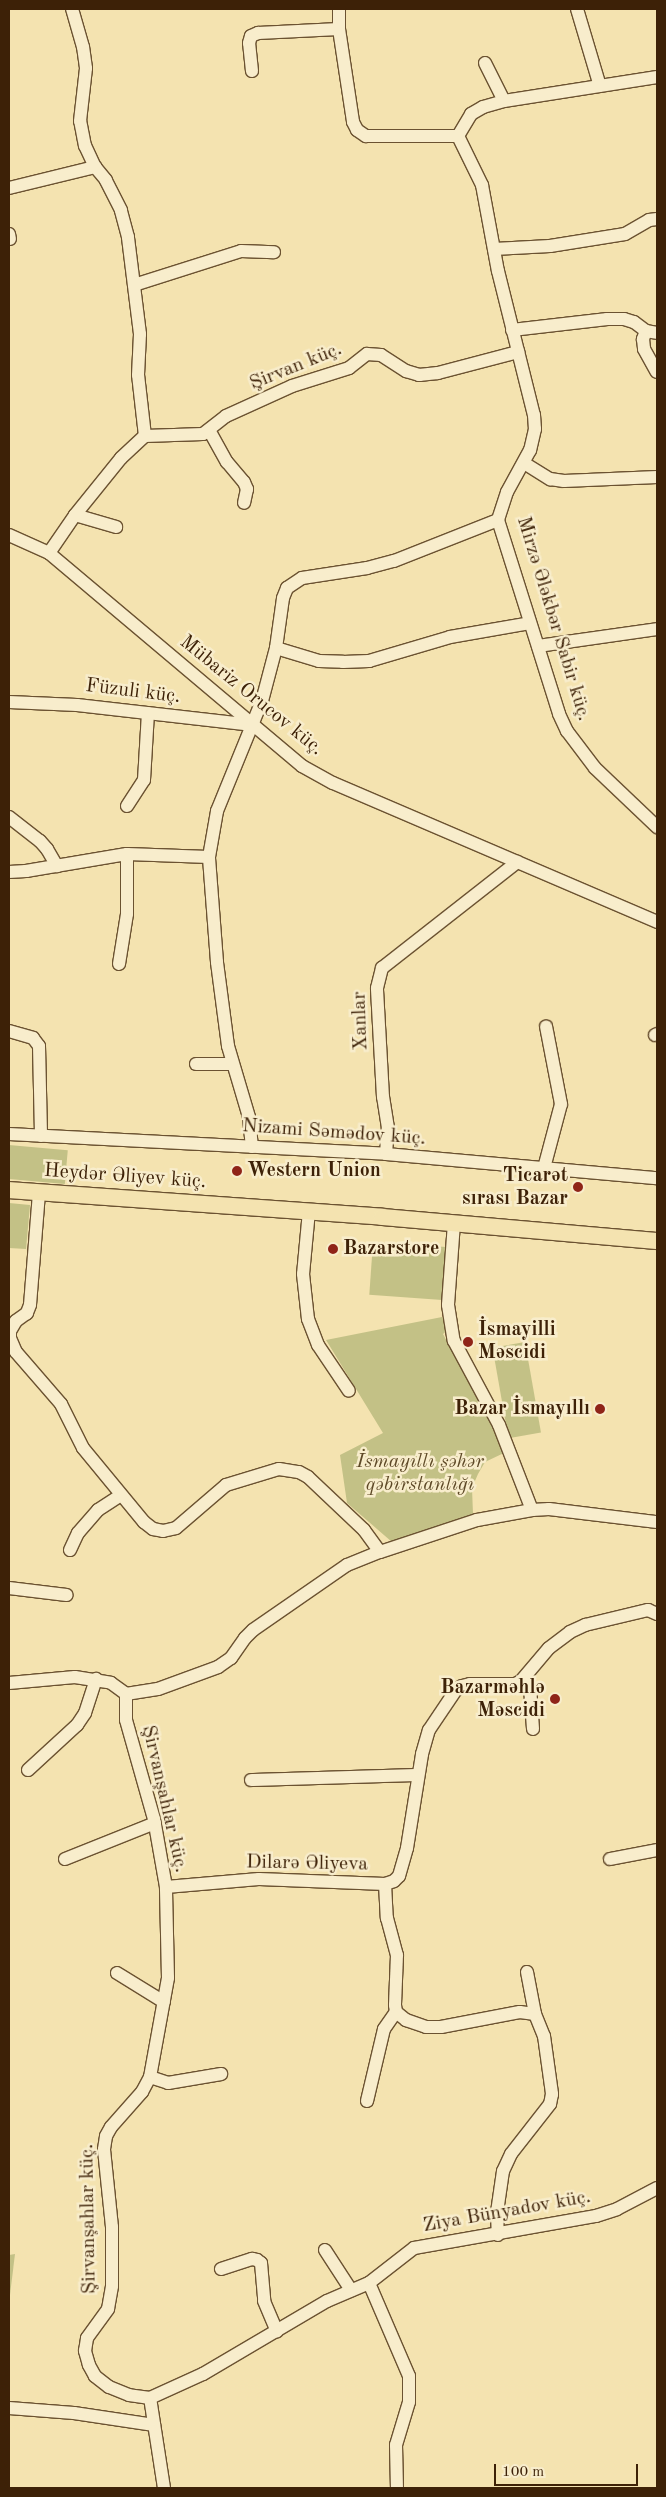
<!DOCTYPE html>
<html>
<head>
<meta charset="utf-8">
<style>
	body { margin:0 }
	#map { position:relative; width:666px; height:2497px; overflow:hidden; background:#f4e3b0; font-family:"Old Standard TT",serif }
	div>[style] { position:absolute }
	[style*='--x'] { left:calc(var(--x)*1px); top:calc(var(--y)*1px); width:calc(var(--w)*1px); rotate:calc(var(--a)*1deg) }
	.green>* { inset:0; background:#c3c186; transform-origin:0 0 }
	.roads { filter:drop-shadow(1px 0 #6b5231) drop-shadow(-1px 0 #6b5231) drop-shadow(0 1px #6b5231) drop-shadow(0 -1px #6b5231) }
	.minor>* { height:12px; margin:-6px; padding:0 6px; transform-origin:6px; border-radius:6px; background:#f8edcc }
	.major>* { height:16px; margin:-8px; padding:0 8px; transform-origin:8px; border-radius:8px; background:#f4e3b0 }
	.dots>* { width:14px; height:14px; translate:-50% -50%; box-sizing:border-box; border:2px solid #f8edcc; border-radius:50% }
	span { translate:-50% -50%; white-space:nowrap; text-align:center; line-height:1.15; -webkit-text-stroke:5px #f8edcc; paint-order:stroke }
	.street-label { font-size:20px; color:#3d2107 }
	.poi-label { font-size:20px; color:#3d2107; font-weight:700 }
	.left { translate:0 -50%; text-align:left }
	.right { translate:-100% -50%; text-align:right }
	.park-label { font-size:20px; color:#5e4927; font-style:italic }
	.frame { position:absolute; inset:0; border:10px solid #3d2107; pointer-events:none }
	.scale { position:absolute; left:494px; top:2464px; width:144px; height:22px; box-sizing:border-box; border:2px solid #3d2107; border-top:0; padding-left:6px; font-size:15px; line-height:18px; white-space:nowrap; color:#3d2107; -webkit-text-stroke:4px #f8edcc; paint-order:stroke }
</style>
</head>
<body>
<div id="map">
	<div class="green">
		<i style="left:9px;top:1145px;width:59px;height:34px;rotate:5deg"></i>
		<i style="clip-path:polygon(9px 1203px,30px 1205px,26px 1249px,9px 1248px)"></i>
		<i style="left:373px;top:1242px;width:73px;height:53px;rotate:4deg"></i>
		<i style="clip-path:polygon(442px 1317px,449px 1329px,443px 1334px,506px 1452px,485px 1462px,478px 1474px,472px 1488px,473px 1514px,392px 1542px,347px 1503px,340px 1455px,383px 1433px,326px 1340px)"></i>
		<i style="left:525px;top:1342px;width:92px;height:33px;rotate:80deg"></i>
		<i style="clip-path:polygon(15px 2254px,9px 2303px,9px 2255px)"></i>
	</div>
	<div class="roads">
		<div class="minor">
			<i style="--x:339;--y:9;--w:20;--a:90"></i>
			<i style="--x:339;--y:29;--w:94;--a:81.4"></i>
			<i style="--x:353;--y:122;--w:9;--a:63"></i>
			<i style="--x:357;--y:130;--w:11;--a:34"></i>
			<i style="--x:366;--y:136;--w:92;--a:0"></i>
			<i style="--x:458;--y:136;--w:55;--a:63.9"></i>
			<i style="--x:482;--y:185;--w:87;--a:79.5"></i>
			<i style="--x:498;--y:271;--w:148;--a:76"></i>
			<i style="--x:534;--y:415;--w:14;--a:86"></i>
			<i style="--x:535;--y:429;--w:22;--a:103"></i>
			<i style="--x:530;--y:450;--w:48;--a:118.7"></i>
			<i style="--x:507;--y:492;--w:29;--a:108"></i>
			<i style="--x:498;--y:520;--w:203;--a:72.5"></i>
			<i style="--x:559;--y:714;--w:19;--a:65"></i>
			<i style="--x:567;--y:731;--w:46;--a:52.9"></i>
			<i style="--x:595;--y:768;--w:86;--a:43.6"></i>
			<i style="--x:577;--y:9;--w:80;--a:73.4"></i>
			<i style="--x:485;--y:63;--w:42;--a:63.4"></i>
			<i style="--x:252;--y:71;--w:28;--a:-96"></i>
			<i style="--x:249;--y:43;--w:7;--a:-74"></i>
			<i style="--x:251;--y:36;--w:8;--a:-23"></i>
			<i style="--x:258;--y:33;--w:81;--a:-2.8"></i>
			<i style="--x:458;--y:136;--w:26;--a:-59"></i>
			<i style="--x:471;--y:114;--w:14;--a:-30"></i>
			<i style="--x:483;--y:107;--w:22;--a:-16"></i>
			<i style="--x:504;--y:101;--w:155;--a:-8.9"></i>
			<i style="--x:9;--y:188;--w:89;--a:-13.7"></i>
			<i style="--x:9;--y:234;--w:5;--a:79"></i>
			<i style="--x:494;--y:249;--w:56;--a:-3.1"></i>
			<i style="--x:550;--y:246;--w:76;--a:-9.1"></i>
			<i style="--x:625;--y:234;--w:28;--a:-30"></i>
			<i style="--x:649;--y:220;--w:8;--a:-7"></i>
			<i style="--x:134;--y:285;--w:112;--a:-17.6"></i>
			<i style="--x:241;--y:251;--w:33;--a:2"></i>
			<i style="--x:512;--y:330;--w:96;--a:-6.6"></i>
			<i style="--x:607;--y:319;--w:17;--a:0"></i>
			<i style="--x:624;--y:319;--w:10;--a:17"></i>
			<i style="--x:634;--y:322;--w:15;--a:37"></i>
			<i style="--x:646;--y:331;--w:11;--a:10"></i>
			<i style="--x:646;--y:331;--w:9;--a:111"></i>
			<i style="--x:643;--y:339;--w:10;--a:84"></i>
			<i style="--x:644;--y:349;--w:26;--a:61"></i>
			<i style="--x:209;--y:430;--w:37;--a:61"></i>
			<i style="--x:227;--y:462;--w:26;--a:50"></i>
			<i style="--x:244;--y:482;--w:8;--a:67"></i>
			<i style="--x:247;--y:489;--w:14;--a:102"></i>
			<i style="--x:145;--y:436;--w:58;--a:-2"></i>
			<i style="--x:203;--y:434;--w:29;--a:-38"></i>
			<i style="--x:226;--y:416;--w:72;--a:-24.4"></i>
			<i style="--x:292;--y:386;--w:60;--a:-17.5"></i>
			<i style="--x:349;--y:368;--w:23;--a:-38"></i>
			<i style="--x:367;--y:354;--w:14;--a:4"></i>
			<i style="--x:381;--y:355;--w:30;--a:33"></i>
			<i style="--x:406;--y:371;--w:14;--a:17"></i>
			<i style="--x:419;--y:375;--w:19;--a:-6"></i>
			<i style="--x:438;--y:373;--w:83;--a:-14.7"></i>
			<i style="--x:524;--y:463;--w:31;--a:32"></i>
			<i style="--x:550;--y:479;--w:14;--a:8"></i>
			<i style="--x:564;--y:481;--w:93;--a:-2.5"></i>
			<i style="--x:75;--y:515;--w:43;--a:16.3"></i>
			<i style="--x:9;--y:535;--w:44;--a:24.2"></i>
			<i style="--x:49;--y:553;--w:331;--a:40.1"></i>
			<i style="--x:302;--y:766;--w:35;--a:29"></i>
			<i style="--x:333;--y:783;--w:353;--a:23.2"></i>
			<i style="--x:49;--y:553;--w:46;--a:-55.6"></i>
			<i style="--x:75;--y:515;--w:73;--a:-51.1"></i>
			<i style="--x:121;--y:458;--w:33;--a:-43"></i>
			<i style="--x:145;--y:436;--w:61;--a:-96.5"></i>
			<i style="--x:138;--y:375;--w:41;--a:-87.2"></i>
			<i style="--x:140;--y:334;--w:98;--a:-97.1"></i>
			<i style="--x:128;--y:237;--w:28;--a:-105"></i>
			<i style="--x:121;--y:210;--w:34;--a:-117"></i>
			<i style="--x:106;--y:180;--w:17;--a:-130"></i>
			<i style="--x:95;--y:167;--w:23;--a:-115"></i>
			<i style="--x:85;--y:146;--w:25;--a:-101"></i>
			<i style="--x:80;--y:121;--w:53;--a:-83.5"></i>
			<i style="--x:86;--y:68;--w:21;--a:-98"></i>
			<i style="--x:83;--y:47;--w:40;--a:-106"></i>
			<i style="--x:538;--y:646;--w:120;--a:-8.1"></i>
			<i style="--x:276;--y:648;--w:45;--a:16.8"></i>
			<i style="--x:319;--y:661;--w:24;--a:2"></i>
			<i style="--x:343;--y:662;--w:26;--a:-2"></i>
			<i style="--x:369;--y:661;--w:84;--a:-16.5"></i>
			<i style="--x:450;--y:637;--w:81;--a:-9.9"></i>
			<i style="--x:9;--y:702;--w:68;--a:2.5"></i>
			<i style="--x:77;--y:705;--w:177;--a:6.5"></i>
			<i style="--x:127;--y:806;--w:31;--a:-57"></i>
			<i style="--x:144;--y:780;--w:67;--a:-86.6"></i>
			<i style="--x:9;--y:817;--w:39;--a:38"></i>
			<i style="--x:40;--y:841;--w:11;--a:49"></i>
			<i style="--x:47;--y:849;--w:20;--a:60"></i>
			<i style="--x:9;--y:872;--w:17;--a:-3"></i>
			<i style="--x:26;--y:871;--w:102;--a:-9.6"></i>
			<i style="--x:127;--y:854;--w:82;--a:2.1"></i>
			<i style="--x:119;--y:964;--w:51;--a:-80.9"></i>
			<i style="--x:127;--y:914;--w:60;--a:-90"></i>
			<i style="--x:9;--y:1031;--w:25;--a:16"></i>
			<i style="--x:33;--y:1038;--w:10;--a:53"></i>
			<i style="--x:39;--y:1046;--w:90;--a:88.7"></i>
			<i style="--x:655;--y:1035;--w:2;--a:-27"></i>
			<i style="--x:196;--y:1064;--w:36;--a:0"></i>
			<i style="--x:9;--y:1134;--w:378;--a:3"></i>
			<i style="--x:386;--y:1154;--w:272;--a:5.1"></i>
			<i style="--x:252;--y:1147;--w:30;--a:-96"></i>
			<i style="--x:249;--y:1117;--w:74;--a:-106.5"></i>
			<i style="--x:228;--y:1046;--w:85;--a:-97.5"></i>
			<i style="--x:217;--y:962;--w:105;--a:-94.4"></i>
			<i style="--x:209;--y:857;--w:47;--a:-80.1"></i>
			<i style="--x:217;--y:811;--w:119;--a:-67.8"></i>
			<i style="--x:262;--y:701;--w:55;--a:-75.2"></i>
			<i style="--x:276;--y:648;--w:50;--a:-82"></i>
			<i style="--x:283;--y:598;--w:11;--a:-68"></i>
			<i style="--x:287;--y:588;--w:18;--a:-34"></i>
			<i style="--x:302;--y:578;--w:66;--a:-8.7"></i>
			<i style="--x:367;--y:568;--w:28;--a:-15"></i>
			<i style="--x:394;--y:561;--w:112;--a:-21.5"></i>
			<i style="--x:386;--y:1154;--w:26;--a:-86"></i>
			<i style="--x:388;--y:1128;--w:31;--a:-99"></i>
			<i style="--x:383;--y:1097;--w:109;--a:-93.2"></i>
			<i style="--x:377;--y:988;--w:21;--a:-76"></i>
			<i style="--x:382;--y:968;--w:172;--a:-38.1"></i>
			<i style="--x:544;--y:1168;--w:66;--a:-75.1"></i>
			<i style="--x:561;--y:1104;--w:79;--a:-100.9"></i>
			<i style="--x:39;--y:1193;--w:112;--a:94.6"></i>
			<i style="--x:30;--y:1305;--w:9;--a:111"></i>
			<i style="--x:27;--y:1313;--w:14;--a:144"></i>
			<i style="--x:16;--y:1321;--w:12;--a:121"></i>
			<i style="--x:10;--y:1331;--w:7;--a:90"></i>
			<i style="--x:10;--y:1338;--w:15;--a:67"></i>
			<i style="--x:16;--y:1352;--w:69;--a:49.1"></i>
			<i style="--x:61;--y:1404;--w:49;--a:63.4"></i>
			<i style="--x:83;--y:1448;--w:96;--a:50.5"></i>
			<i style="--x:144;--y:1522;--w:11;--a:38"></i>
			<i style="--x:153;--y:1529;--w:10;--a:11"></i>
			<i style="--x:163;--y:1531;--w:13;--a:-13"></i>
			<i style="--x:176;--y:1528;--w:66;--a:-40.7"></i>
			<i style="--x:226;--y:1485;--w:55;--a:-16.8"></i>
			<i style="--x:279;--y:1469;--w:20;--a:9"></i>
			<i style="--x:299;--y:1472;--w:10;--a:29"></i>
			<i style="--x:308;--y:1477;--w:77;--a:43.4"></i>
			<i style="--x:364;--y:1530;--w:27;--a:54"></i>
			<i style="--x:309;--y:1211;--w:63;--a:95.4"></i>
			<i style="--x:303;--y:1274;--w:45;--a:83.7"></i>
			<i style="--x:308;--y:1319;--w:28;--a:69"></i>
			<i style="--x:318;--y:1345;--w:55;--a:56"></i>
			<i style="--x:454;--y:1223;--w:82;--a:94.2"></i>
			<i style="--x:448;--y:1305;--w:36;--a:81"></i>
			<i style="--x:454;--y:1341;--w:95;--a:61.8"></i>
			<i style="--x:499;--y:1425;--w:91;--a:68.8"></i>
			<i style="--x:70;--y:1550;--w:19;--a:-65"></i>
			<i style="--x:78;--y:1533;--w:30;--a:-49"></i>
			<i style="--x:98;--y:1510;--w:27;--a:-33"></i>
			<i style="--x:9;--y:1588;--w:58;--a:6.9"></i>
			<i style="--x:526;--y:1676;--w:12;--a:70"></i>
			<i style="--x:530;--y:1687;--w:42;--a:85.9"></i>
			<i style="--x:9;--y:1683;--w:66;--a:-5.2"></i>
			<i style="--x:75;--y:1677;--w:36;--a:9"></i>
			<i style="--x:111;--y:1683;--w:19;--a:36"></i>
			<i style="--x:28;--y:1770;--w:67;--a:-42.6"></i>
			<i style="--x:77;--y:1725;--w:14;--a:-56"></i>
			<i style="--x:85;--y:1713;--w:36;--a:-72"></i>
			<i style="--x:251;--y:1780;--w:167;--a:-1.7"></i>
			<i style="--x:65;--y:1859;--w:97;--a:-21.8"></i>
			<i style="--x:610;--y:1859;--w:48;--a:-10.8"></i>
			<i style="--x:385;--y:1884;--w:9;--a:-18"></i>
			<i style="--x:394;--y:1881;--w:7;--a:-45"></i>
			<i style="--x:399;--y:1876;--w:29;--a:-74"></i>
			<i style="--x:407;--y:1848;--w:95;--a:-80.9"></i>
			<i style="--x:422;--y:1754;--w:25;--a:-74"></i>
			<i style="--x:429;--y:1730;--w:48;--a:-56"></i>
			<i style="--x:456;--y:1690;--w:7;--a:-34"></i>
			<i style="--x:462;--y:1686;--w:8;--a:-14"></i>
			<i style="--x:470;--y:1684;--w:45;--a:0"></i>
			<i style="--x:515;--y:1684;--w:7;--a:-27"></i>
			<i style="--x:521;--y:1681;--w:43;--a:-49.7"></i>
			<i style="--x:549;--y:1648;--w:26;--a:-37"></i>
			<i style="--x:570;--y:1632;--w:17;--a:-25"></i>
			<i style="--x:585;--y:1625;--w:65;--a:-13.4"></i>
			<i style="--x:648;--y:1610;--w:10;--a:24"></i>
			<i style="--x:166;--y:1887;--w:93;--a:-4.9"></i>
			<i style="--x:259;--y:1879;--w:126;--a:2.3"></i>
			<i style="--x:385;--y:1884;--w:34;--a:87"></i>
			<i style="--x:387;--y:1918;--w:38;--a:75"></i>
			<i style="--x:397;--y:1955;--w:50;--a:92.3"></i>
			<i style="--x:395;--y:2005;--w:7;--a:82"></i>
			<i style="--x:396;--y:2012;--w:13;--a:39"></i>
			<i style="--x:406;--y:2020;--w:21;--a:19"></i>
			<i style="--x:426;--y:2027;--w:15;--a:0"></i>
			<i style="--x:441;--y:2027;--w:80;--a:-10.8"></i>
			<i style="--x:520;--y:2012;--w:15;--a:8"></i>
			<i style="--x:535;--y:2014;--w:24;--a:68"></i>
			<i style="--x:544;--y:2036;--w:59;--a:82.1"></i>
			<i style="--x:552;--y:2094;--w:10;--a:101"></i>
			<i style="--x:550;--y:2104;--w:63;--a:128"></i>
			<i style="--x:511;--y:2154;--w:19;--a:115"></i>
			<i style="--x:503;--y:2171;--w:41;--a:98.3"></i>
			<i style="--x:497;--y:2212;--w:23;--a:88"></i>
			<i style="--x:527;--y:1972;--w:43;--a:79.2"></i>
			<i style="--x:117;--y:1973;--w:55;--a:31.7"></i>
			<i style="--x:150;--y:2077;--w:19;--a:18"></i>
			<i style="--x:168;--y:2083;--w:54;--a:-9.6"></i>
			<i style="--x:367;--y:2101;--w:74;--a:-76.7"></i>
			<i style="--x:384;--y:2029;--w:21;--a:-55"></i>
			<i style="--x:325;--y:2250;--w:48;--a:57"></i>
			<i style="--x:221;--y:2269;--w:33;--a:-18"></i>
			<i style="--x:252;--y:2259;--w:5;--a:11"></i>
			<i style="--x:257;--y:2260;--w:5;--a:37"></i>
			<i style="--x:261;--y:2263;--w:38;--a:85"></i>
			<i style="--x:264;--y:2301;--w:33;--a:67"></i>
			<i style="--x:369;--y:2283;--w:101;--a:66.7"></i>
			<i style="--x:409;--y:2376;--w:26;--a:90"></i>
			<i style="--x:409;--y:2402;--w:45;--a:106.8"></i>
			<i style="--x:396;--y:2445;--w:43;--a:88.7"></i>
			<i style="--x:150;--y:2398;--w:58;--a:-24.4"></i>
			<i style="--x:203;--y:2374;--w:144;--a:-30.5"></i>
			<i style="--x:327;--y:2301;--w:46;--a:-23.2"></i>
			<i style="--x:369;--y:2283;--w:57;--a:-37.9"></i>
			<i style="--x:414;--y:2248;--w:185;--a:-10"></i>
			<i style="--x:596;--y:2216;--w:22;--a:-18"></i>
			<i style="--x:617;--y:2209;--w:45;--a:-27.7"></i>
			<i style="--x:9;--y:2408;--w:65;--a:4.4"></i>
			<i style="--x:74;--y:2413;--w:81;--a:8.5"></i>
			<i style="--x:164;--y:2488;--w:91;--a:-98.8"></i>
			<i style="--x:150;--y:2398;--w:21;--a:-172"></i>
			<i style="--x:129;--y:2395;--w:22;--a:-158"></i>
			<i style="--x:109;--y:2387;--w:18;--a:-142"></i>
			<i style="--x:95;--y:2376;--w:13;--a:-119"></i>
			<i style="--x:89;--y:2365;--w:15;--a:-106"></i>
			<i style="--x:85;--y:2351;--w:13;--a:-81"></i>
			<i style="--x:87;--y:2338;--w:36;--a:-54"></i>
			<i style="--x:108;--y:2309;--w:23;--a:-80"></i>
			<i style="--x:112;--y:2286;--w:59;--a:-90"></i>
			<i style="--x:112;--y:2227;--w:78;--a:-95.9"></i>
			<i style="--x:104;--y:2149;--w:13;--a:-81"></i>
			<i style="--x:106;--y:2136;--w:10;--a:-61"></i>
			<i style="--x:111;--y:2127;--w:47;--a:-48.5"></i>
			<i style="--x:142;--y:2092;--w:17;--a:-62"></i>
			<i style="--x:150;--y:2077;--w:101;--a:-79.7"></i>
			<i style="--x:168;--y:1978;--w:91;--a:-91.3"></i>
			<i style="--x:166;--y:1887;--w:69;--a:-100"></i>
			<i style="--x:154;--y:1819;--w:103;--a:-105.8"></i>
			<i style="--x:126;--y:1720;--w:26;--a:-90"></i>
			<i style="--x:126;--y:1694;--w:32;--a:-9"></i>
			<i style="--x:158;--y:1689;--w:64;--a:-20.1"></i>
			<i style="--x:218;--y:1667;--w:16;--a:-35"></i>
			<i style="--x:231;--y:1658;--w:24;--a:-55"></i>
			<i style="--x:245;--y:1638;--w:11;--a:-45"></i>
			<i style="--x:253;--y:1630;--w:114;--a:-34.7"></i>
			<i style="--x:347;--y:1565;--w:35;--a:-22"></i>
			<i style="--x:380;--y:1552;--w:102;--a:-18.3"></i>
			<i style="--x:477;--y:1520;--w:56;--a:-10.3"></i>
			<i style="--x:532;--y:1510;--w:17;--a:-3"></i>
			<i style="--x:549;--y:1509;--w:109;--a:6.9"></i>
		</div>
		<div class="major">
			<i style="--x:9;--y:1190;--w:374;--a:4.1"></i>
			<i style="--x:382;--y:1217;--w:276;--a:5"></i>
		</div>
	</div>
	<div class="dots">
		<i style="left:237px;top:1171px;background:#8f2418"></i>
		<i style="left:578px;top:1187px;background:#8f2418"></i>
		<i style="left:333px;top:1249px;background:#8f2418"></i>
		<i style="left:468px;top:1342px;background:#8f2418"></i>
		<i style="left:600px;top:1409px;background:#8f2418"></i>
		<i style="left:555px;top:1699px;background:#8f2418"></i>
	</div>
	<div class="street-label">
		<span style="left:296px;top:367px;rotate:-22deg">Şirvan küç.</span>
		<span style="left:553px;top:619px;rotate:73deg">Mirzə Ələkbər Sabir küç.</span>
		<span style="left:133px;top:692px;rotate:7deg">Füzuli küç.</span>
		<span style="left:251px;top:696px;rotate:39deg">Mübariz Orucov küç.</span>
		<span style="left:361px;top:1021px;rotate:-92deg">Xanlar</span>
		<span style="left:334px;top:1133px;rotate:4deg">Nizami Səmədov küç.</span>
		<span style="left:125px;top:1177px;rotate:4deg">Heydər Əliyev küç.</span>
		<span style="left:164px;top:1799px;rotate:77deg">Şirvanşahlar küç.</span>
		<span style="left:307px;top:1864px;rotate:1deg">Dilarə Əliyeva</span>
		<span style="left:507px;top:2212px;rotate:-10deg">Ziya Bünyadov küç.</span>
		<span style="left:89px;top:2219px;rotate:-91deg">Şirvanşahlar küç.</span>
	</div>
	<div class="poi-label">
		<span class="left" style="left:247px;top:1171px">Western Union</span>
		<span class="right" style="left:568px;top:1188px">Ticarət<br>sırası Bazar</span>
		<span class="left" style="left:343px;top:1249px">Bazarstore</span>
		<span class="left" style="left:478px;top:1342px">İsmayilli<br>Məscidi</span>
		<span class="right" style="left:590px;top:1409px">Bazar İsmayıllı</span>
		<span class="right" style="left:545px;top:1700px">Bazarməhlə<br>Məscidi</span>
	</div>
	<div class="park-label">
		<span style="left:420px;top:1474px">İsmayıllı şəhər<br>qəbirstanlığı</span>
	</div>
	<div class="frame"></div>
	<div class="scale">100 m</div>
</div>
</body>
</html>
